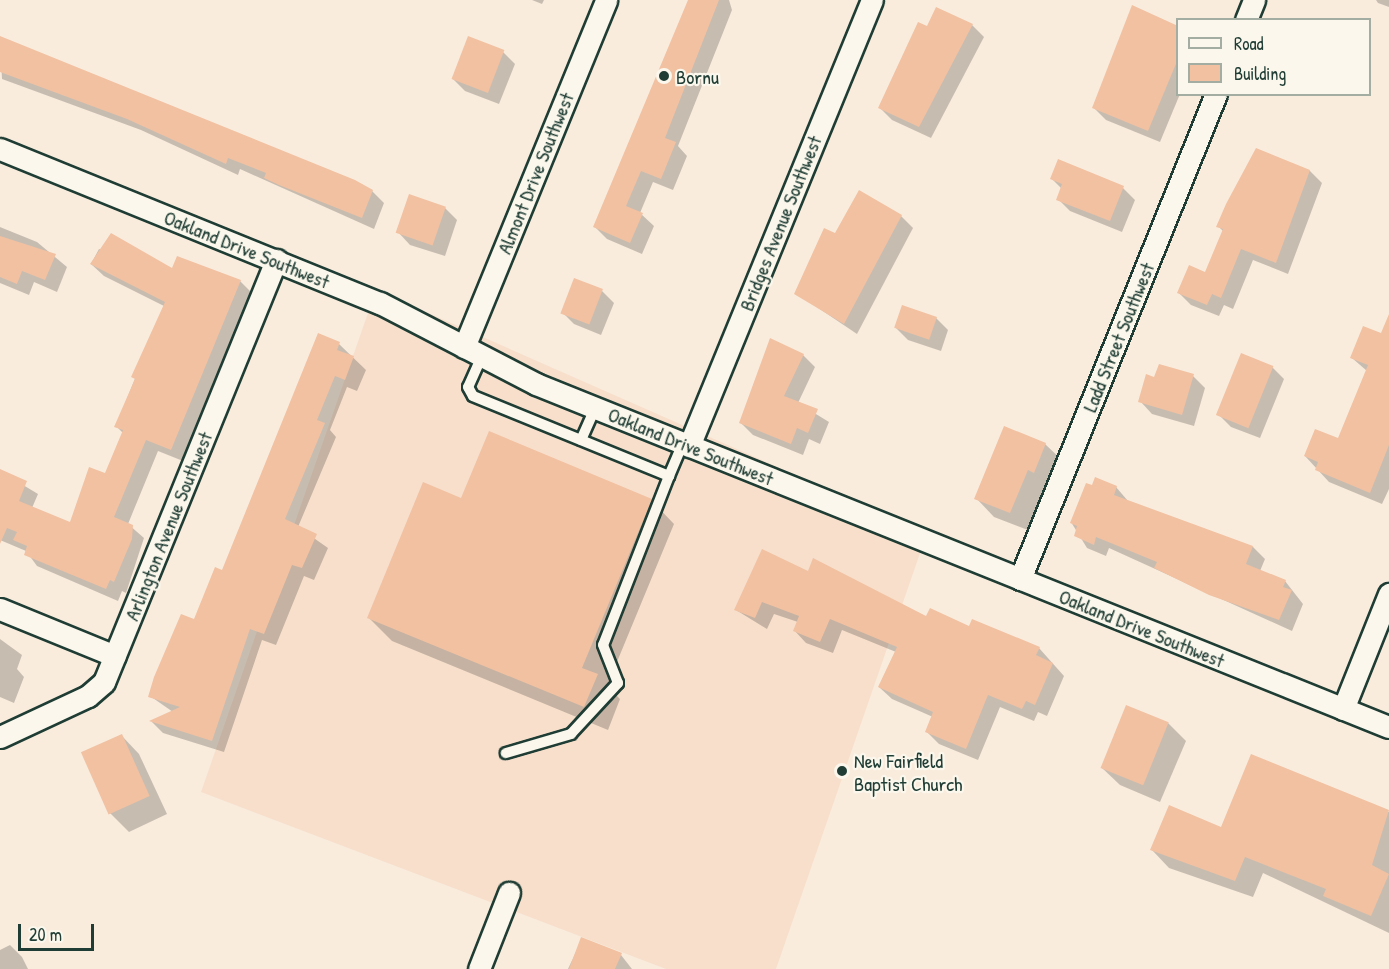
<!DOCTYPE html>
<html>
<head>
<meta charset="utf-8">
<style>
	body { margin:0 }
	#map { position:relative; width:1389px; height:969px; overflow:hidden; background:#f9ecdd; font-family:"Patrick Hand",sans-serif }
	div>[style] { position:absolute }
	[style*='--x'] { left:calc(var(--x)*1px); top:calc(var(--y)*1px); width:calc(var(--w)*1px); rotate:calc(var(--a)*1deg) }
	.built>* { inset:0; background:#f7dfcb }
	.shadow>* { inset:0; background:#0003 }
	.building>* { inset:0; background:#f1c1a2; transform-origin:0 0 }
	.roads { filter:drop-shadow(2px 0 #1f3d34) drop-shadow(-2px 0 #1f3d34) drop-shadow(0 2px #1f3d34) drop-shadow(0 -2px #1f3d34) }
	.lane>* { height:10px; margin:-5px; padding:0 5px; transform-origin:5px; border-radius:5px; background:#fbf7ec }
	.street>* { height:21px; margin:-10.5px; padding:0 10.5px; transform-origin:10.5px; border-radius:10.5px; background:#fbf7ec }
	.dots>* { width:16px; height:16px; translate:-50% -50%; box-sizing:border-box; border:3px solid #fbf7ec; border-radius:50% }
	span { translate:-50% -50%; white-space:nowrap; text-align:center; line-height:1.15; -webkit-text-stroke:4.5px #fbf7ec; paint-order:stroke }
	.poi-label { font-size:20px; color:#1f3d34 }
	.left { translate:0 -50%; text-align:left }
	.street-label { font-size:20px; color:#1f3d34 }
	.legend { position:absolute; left:1176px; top:18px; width:195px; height:78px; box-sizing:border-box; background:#fbf7ec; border:2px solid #a3ada2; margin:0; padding:8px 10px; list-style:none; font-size:18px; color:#1f3d34 }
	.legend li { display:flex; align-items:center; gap:12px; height:30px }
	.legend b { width:30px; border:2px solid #a3ada2 }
	.scale { position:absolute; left:18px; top:924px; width:76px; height:27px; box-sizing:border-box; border:3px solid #1f3d34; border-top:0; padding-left:8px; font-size:18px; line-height:21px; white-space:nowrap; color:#1f3d34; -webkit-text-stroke:4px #fbf7ec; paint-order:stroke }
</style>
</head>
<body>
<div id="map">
	<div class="built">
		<i style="clip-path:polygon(376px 290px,927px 533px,776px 969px,666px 969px,201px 792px)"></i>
	</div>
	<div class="shadow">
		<i style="clip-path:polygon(532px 0,544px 0,542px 4px)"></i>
		<i style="clip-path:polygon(692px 0,729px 0,732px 10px,678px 146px,687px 156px,673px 190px,653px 182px,640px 213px,654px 226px,642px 254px,607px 239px,595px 227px)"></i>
		<i style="clip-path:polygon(1376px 0,1389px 0,1389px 7px,1378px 3px)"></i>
		<i style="clip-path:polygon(972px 25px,984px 37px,931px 138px,892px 120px,880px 108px,928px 28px)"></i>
		<i style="clip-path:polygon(1178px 28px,1180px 94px,1160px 142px,1106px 120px,1094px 108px)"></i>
		<i style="clip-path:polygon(0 38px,372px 191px,384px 203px,374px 229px,240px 169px,238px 175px,141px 130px,2px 79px)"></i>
		<i style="clip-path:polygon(503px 52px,515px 64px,499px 104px,465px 91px,453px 79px)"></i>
		<i style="clip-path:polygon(1257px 150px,1310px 171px,1322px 183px,1288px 274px,1253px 260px,1233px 309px,1224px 305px,1219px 316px,1191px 305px,1179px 293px,1206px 274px,1224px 232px,1218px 226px)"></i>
		<i style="clip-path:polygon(1051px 178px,1123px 188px,1135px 200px,1122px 232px,1070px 211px,1058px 199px,1062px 189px)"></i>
		<i style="clip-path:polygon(445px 208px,457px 220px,445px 256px,410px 245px,398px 232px)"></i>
		<i style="clip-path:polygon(901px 216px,913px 228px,857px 334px,796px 293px,835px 235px)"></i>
		<i style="clip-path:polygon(0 227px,37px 242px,67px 267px,57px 292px,34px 282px,29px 295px,0 283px)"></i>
		<i style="clip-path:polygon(99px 249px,173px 271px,240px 281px,252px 293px,183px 461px,158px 451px,128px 524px,144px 538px,126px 593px,122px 591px,118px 601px,37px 566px,26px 551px,0 540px,0 471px,38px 494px,32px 508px,71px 524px,106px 475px,123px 433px,116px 426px,164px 306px,104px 276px,91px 264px)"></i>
		<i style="clip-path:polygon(602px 291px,614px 303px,601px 335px,574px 324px,562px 312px)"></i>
		<i style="clip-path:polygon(936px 318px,948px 330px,941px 351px,908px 340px,896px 328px)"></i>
		<i style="clip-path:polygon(1389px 325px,1389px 489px,1382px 504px,1329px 482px,1305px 456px,1339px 440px,1367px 371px,1352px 358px,1384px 336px)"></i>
		<i style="clip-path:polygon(319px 335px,339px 344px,366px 370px,357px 391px,347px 387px,330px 430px,336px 437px,298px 527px,328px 548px,314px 580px,304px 576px,276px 645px,262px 640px,224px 752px,163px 733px,152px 722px,173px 712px,150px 696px,223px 572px)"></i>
		<i style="clip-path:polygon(803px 355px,815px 367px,798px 403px,829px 422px,820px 444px,809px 439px,803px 455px,753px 435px,741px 423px)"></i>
		<i style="clip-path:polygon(1272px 367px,1284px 379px,1260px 438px,1231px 427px,1219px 415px)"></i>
		<i style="clip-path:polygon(1193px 376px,1205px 388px,1194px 426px,1152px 414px,1140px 401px,1155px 378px)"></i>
		<i style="clip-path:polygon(1045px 444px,1064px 462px,1053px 490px,1046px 487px,1028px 530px,994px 517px,976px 498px)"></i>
		<i style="clip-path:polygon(1116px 487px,1128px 501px,1253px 547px,1265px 559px,1260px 571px,1285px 581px,1303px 604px,1292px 631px,1109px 548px,1106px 556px,1087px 548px,1071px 522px)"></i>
		<i style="clip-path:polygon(462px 500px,651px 500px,674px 524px,607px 686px,620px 699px,608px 730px,392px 641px,369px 618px)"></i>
		<i style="clip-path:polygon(809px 573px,927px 618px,1039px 648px,1064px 676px,1047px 716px,1038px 712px,1034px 721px,1000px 707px,978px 760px,939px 744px,927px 732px,933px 717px,892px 699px,879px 687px,896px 652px,842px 630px,833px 653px,806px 643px,794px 630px,798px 622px,774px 614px,767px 629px,736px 610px)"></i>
		<i style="clip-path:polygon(0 639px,22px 655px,17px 669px,24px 677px,14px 703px,0 697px)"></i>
		<i style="clip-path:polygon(1168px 723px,1186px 741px,1160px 802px,1120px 785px,1101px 767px)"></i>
		<i style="clip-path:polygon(121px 735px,139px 754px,167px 814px,129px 832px,110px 813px,83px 753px)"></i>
		<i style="clip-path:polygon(1252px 756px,1389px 812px,1389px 933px,1263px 873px,1253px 897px,1169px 868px,1152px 850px,1222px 829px)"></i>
		<i style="clip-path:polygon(582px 939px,621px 955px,632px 969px,568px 969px)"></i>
		<i style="clip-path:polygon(10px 945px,22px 957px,28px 969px,0 969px,0 950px)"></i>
	</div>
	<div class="building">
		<i style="clip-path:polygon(688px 0,719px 0,665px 138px,676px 142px,661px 179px,641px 171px,626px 206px,643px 213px,630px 243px,593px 227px)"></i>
		<i style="clip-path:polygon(1132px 5px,1178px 26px,1178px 59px,1148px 131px,1092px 108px)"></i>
		<i style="clip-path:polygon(936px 7px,973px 24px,919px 127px,878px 108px,918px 22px,927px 26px)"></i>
		<i style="clip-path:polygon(0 36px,355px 180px,373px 190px,362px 218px,279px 185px,264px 178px,266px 173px,228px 158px,226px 164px,127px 119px,0 72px)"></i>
		<i style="left:468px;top:36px;width:39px;height:46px;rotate:21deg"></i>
		<i style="clip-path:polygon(1256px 148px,1310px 170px,1276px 263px,1241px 249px,1221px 298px,1212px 294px,1207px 305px,1177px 293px,1189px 265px,1205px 272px,1223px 229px,1216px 227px,1226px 204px)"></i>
		<i style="clip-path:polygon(1058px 159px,1124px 186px,1110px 221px,1056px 200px,1062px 184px,1050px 179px)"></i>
		<i style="clip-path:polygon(859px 190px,902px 215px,844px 324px,794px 294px,824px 228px,835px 233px)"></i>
		<i style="left:409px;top:194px;width:39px;height:41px;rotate:19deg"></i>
		<i style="clip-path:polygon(111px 233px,172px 268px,177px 256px,241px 280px,171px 450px,146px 440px,114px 517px,133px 525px,132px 539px,114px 582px,110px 580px,106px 589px,24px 555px,27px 546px,13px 540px,17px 532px,7px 528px,0 544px,0 469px,27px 481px,19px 501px,70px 522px,89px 467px,105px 473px,123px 430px,114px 427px,135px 379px,131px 377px,165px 302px,90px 264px)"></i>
		<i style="clip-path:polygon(0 236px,56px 254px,45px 280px,22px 271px,17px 284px,0 277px)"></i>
		<i style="left:574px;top:278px;width:31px;height:38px;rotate:21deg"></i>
		<i style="left:902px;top:305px;width:37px;height:24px;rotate:19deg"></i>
		<i style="clip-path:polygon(1389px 314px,1389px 445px,1370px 493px,1315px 470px,1318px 462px,1304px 456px,1315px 429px,1338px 438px,1368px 365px,1350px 358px,1363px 326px,1381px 333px)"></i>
		<i style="clip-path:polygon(318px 333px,340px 342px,337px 350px,354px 356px,345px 380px,335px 376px,317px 420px,325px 423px,285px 519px,317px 534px,302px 568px,292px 565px,264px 634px,250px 629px,212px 741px,149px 721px,180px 707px,148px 697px,154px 677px,181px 614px,194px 619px,215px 567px,222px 570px)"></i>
		<i style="clip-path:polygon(770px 338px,804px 354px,784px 396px,818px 409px,808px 433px,797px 428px,791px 444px,739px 423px)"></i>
		<i style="left:1241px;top:353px;width:35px;height:67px;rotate:22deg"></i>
		<i style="clip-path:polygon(1159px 364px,1194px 374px,1182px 415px,1138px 402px,1146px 374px,1154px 377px)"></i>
		<i style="clip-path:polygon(1004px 426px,1046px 443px,1034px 473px,1028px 470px,1010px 513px,974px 499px)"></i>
		<i style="clip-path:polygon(489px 431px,652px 499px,582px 668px,598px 674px,584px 707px,367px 618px,423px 482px,461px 498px)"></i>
		<i style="clip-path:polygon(1095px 477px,1117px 486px,1114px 495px,1253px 546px,1246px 564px,1286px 580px,1283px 587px,1292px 590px,1279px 620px,1209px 595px,1154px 568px,1157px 562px,1096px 537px,1094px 545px,1074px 536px,1077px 526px,1070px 523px,1086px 483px,1092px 485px)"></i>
		<i style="clip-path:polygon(762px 549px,808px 571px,813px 558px,926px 616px,930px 608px,969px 626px,972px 619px,1040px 647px,1036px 655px,1053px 663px,1035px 705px,1026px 701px,1022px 709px,988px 695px,966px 749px,925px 732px,933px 712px,878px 687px,897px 647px,830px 619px,820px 642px,793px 631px,799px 616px,762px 602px,755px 618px,734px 610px)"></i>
		<i style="left:1126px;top:705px;width:46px;height:68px;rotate:22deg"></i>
		<i style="left:122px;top:734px;width:68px;height:45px;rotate:66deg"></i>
		<i style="clip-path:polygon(1251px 754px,1389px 810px,1372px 865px,1389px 874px,1371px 916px,1323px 896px,1326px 889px,1245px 857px,1235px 881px,1150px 850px,1169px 805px,1221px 827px)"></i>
		<i style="clip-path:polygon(581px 937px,622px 953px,615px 969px,569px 969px)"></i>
	</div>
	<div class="roads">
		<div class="lane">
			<i style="--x:482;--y:356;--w:34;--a:114"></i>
			<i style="--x:468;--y:387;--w:10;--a:61"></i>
			<i style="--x:473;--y:396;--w:212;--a:22.2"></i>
			<i style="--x:669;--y:476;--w:181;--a:111.3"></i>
			<i style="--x:603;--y:645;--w:41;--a:68.5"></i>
			<i style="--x:618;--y:683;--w:69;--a:132.7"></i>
			<i style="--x:571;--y:734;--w:68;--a:163.7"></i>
			<i style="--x:581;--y:440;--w:35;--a:-66"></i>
			<i style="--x:669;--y:476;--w:36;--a:-67"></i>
		</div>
		<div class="street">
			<i style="--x:1246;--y:20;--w:22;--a:-68"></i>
			<i style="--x:0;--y:149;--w:410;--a:22.1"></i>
			<i style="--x:380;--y:303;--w:176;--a:27.4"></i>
			<i style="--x:536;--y:384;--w:919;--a:21.91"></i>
			<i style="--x:464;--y:347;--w:375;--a:-67.7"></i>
			<i style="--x:689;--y:446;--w:482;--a:-67.7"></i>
			<i style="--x:1020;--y:579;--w:523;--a:-68"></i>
			<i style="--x:0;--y:609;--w:124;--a:22.2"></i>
			<i style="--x:1343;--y:709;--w:124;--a:-68.2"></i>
			<i style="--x:0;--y:737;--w:97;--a:-25"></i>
			<i style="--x:88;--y:696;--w:21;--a:-41"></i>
			<i style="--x:104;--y:682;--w:456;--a:-67.8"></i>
			<i style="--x:479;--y:969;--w:82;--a:-68.5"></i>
		</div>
	</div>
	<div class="dots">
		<i style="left:664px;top:76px;background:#1f3d34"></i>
		<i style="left:842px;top:771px;background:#1f3d34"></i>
	</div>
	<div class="poi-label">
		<span class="left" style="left:676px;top:76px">Bornu</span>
		<span class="left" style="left:854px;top:772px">New Fairfield<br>Baptist Church</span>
	</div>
	<div class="street-label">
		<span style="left:535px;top:173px;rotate:-68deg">Almont Drive Southwest</span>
		<span style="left:780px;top:223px;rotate:-68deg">Bridges Avenue Southwest</span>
		<span style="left:247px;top:249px;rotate:22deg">Oakland Drive Southwest</span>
		<span style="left:1118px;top:337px;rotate:-68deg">Ladd Street Southwest</span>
		<span style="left:691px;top:446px;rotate:22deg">Oakland Drive Southwest</span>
		<span style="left:168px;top:526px;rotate:-68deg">Arlington Avenue Southwest</span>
		<span style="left:1142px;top:628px;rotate:22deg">Oakland Drive Southwest</span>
	</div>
	<ul class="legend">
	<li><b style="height:8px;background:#fbf7ec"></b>Road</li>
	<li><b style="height:16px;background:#f1c1a2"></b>Building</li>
	</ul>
	<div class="scale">20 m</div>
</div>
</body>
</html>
